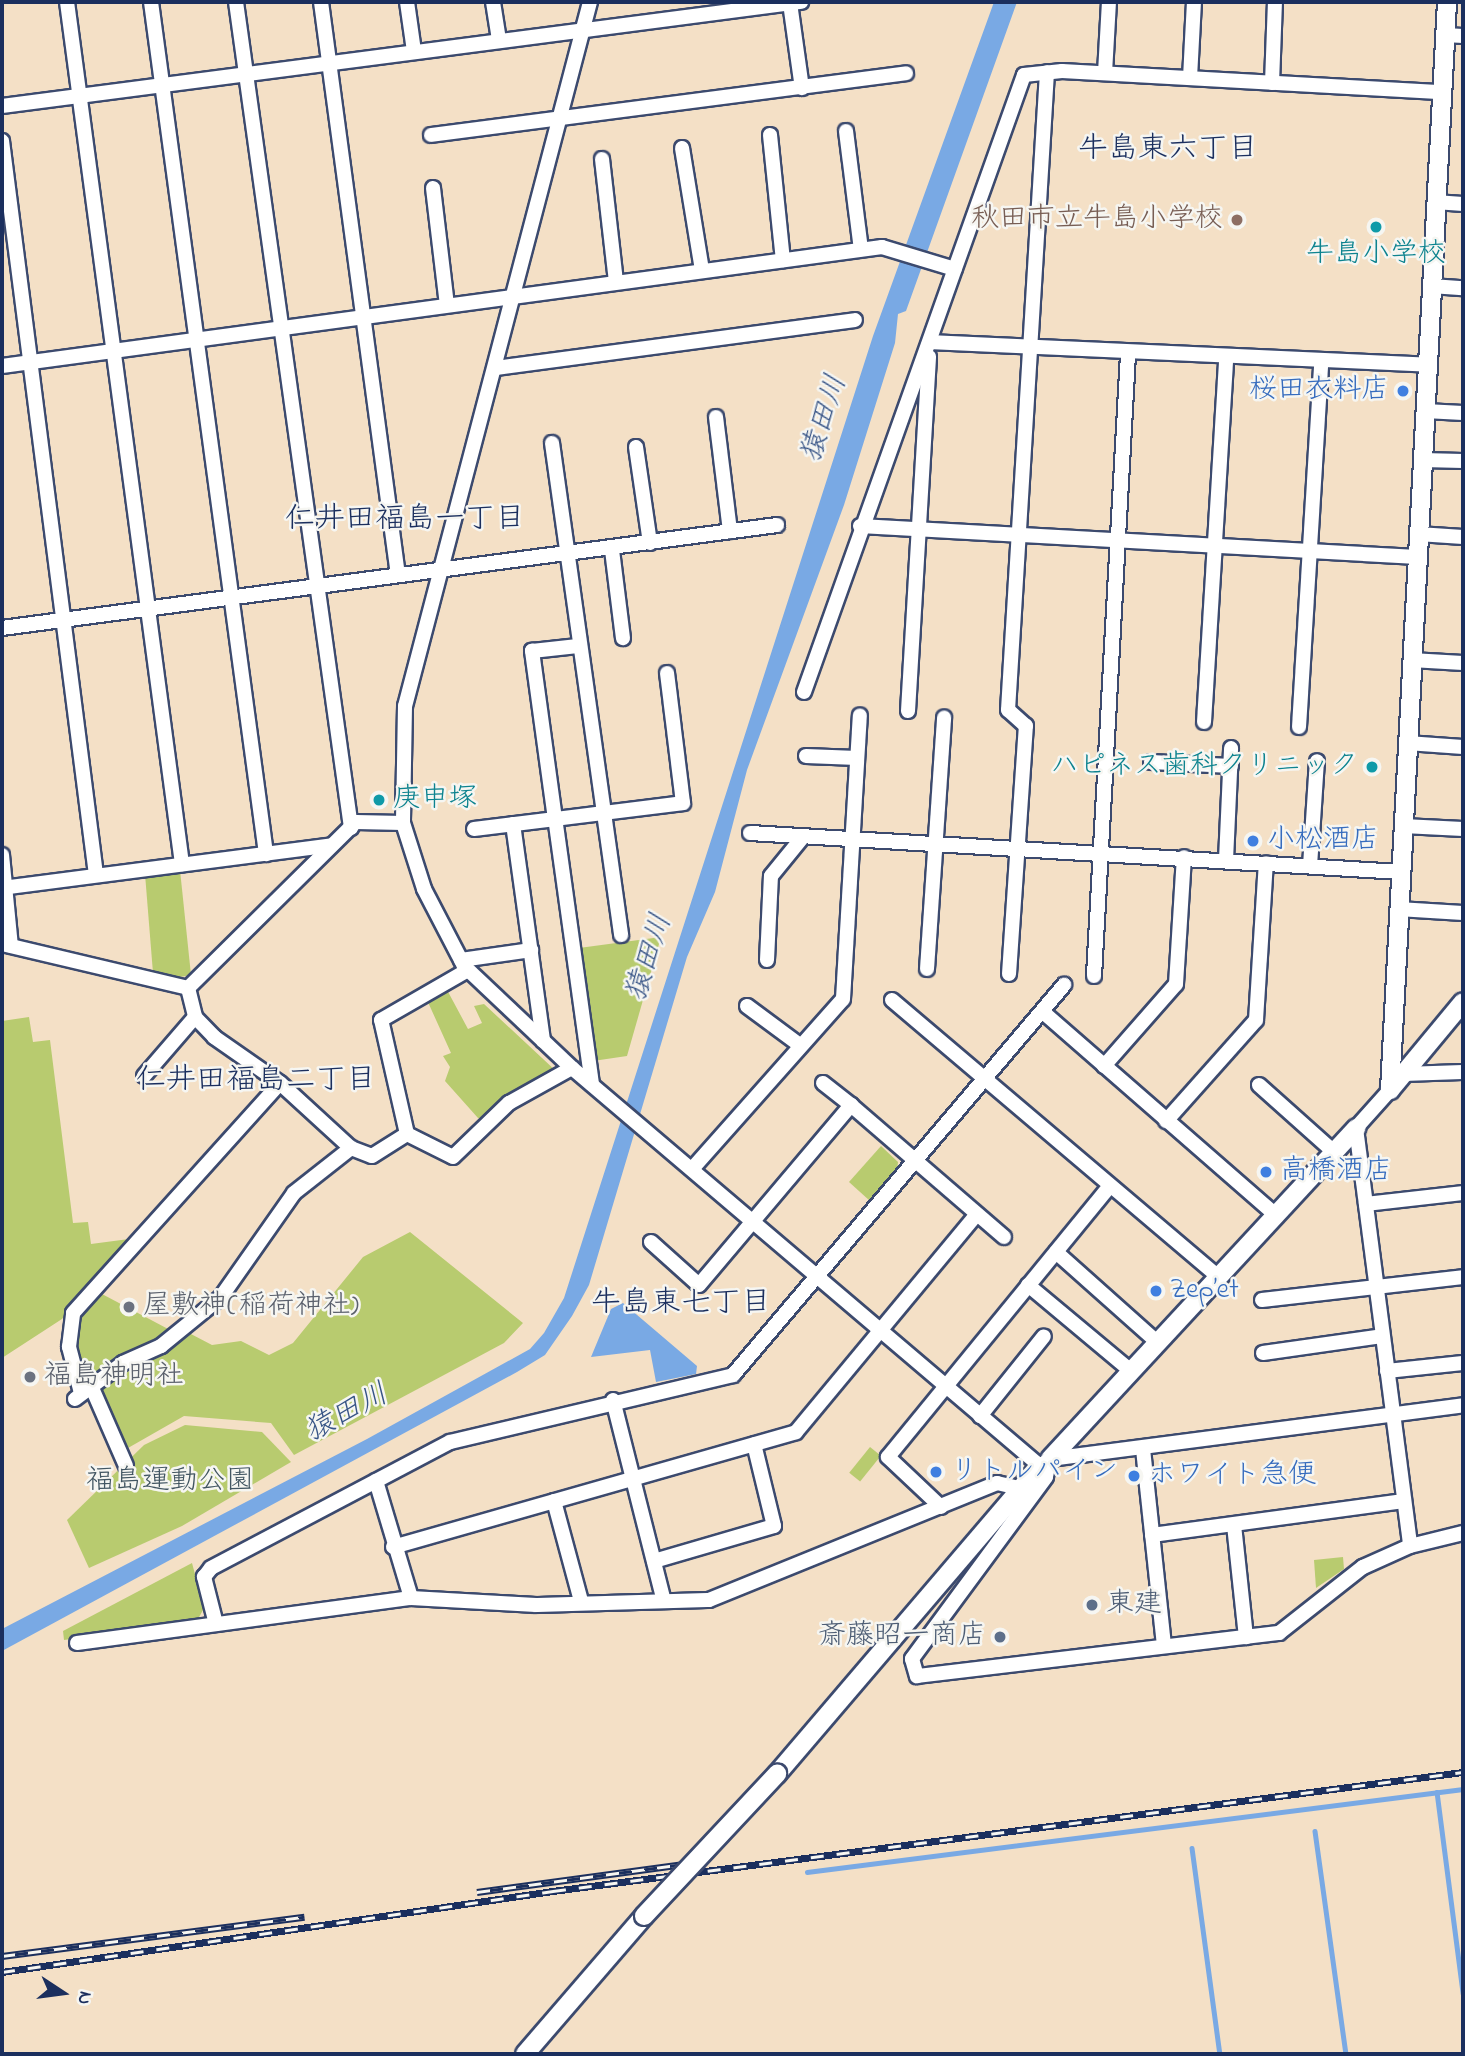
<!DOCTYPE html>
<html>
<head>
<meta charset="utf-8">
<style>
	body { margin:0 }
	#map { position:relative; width:1465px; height:2056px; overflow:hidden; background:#f4e0c6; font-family:"Indie Flower","Klee One",sans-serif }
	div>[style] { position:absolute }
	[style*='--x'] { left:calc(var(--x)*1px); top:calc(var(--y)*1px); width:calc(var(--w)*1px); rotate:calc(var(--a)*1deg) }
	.green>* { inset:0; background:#b8cb6f; transform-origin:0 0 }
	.water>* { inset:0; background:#79a9e4 }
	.stream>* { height:4.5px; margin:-2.25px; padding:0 2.25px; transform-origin:2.25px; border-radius:2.25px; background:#79a9e4 }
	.roads { filter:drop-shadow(2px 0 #3c4a6e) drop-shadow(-2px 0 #3c4a6e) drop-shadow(0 2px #3c4a6e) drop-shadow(0 -2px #3c4a6e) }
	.minor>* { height:14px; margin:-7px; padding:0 7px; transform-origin:7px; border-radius:7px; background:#fff }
	.tertiary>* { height:18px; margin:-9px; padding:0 9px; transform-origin:9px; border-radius:9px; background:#fff }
	.rail>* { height:7px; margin-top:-3.5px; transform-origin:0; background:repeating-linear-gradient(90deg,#f6f6f2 0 13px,#1b2f5e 0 26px); box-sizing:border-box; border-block:2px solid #1b2f5e }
	.bridges { filter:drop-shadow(2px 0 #3c4a6e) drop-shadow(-2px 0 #3c4a6e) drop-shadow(0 2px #3c4a6e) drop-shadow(0 -2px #3c4a6e) }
	.tertiary-bridge>* { height:18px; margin:-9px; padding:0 9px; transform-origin:9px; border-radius:9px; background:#fff }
	.dots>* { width:19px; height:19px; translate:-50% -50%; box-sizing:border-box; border:4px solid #f6f6f2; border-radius:50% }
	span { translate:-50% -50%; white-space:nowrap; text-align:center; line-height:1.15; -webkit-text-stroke:5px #f6f6f2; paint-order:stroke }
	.education-label { font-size:28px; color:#785e54 }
	.right { translate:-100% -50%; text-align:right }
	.culture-label { font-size:28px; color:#0d838f }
	.left { translate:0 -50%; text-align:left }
	.shop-label { font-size:28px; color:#366cbe }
	.worship-label { font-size:28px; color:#5b616d }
	.park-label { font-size:28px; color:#425662 }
	.service-label { font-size:28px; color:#4e5e75 }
	.neighbourhood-label { font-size:30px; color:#1b2f5e }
	.water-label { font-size:30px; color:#375486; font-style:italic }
	.frame { position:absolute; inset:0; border:4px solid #1b2f5e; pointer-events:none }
	.north { position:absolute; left:28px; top:1958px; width:70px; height:70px; -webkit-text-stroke:5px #f6f6f2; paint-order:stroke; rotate:103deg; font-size:19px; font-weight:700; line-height:28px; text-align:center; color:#1b2f5e }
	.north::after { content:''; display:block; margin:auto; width:24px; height:32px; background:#1b2f5e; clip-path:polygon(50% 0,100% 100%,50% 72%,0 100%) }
</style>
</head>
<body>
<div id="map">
	<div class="green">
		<i style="clip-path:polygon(180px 870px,191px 975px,175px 978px,153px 973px,145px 874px)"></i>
		<i style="clip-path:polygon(661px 937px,627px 1056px,593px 1061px,579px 948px)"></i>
		<i style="clip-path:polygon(446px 988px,468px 1029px,482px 1023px,474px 1006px,484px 1004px,557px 1072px,486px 1120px,478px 1118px,445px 1081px,450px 1067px,443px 1056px,451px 1053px,427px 1000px)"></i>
		<i style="clip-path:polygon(29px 1017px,33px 1042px,50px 1040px,73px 1223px,88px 1222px,91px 1244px,129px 1239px,62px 1319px,2px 1358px,2px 1021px)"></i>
		<i style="clip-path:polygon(881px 1146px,898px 1162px,897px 1171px,870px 1201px,849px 1182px)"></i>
		<i style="clip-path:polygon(410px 1232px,523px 1323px,504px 1343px,294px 1455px,271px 1423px,184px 1416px,128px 1448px,99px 1390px,189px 1333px,212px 1345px,241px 1341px,269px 1355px,293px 1343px,363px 1257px)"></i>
		<i style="clip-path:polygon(102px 1294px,170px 1330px,86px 1383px,79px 1376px,75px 1334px,79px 1317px)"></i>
		<i style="clip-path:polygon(185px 1425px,262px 1432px,291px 1462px,182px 1526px,89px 1568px,67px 1520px,144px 1445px)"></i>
		<i style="left:870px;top:1447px;width:14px;height:33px;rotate:39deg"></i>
		<i style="clip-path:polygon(1343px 1557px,1344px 1569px,1316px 1588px,1314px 1560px)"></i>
		<i style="clip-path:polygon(192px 1563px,204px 1608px,197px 1621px,64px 1640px,63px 1631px)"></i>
	</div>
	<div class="water">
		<i style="clip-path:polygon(994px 2px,1017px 2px,906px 311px,898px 314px,895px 343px,844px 505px,747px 770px,715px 892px,687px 957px,589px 1285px,572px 1316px,545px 1355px,517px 1372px,2px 1651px,2px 1629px,367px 1439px,530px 1349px,544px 1333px,564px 1298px,873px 336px)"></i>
		<i style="clip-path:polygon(623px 1303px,697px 1366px,696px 1374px,656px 1382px,650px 1350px,591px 1357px,611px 1309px)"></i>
	</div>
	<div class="stream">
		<i style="--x:1437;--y:1792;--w:203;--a:82.6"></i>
		<i style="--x:1315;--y:1831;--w:225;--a:82.1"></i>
		<i style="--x:1192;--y:1848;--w:208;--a:82.3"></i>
		<i style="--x:807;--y:1872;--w:661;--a:-7.21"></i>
	</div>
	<div class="roads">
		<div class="minor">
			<i style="--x:67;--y:2;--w:870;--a:82.4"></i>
			<i style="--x:151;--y:2;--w:860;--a:82.31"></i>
			<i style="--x:236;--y:2;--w:834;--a:82.07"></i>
			<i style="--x:321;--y:2;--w:578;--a:82.35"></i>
			<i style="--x:407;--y:2;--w:49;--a:81.9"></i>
			<i style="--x:493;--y:2;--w:39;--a:81"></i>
			<i style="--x:590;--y:2;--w:728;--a:104.72"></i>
			<i style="--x:405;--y:706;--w:117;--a:91"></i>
			<i style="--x:403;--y:823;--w:69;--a:72.3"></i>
			<i style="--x:424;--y:889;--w:87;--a:62.5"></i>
			<i style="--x:464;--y:966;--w:149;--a:43.4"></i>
			<i style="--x:572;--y:1068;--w:614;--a:40.38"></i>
			<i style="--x:1040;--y:1466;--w:12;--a:-35"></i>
			<i style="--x:1050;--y:1459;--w:417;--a:-7.4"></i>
			<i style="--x:790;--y:3;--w:86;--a:82"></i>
			<i style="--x:1445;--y:35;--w:18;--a:3"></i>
			<i style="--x:1105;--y:73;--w:71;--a:-86.8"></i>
			<i style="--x:1190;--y:78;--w:76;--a:-87"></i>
			<i style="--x:1272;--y:83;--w:81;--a:-87.9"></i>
			<i style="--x:2;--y:106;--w:806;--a:-7.42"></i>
			<i style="--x:846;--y:131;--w:119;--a:82.8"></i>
			<i style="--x:431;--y:135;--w:479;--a:-7.4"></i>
			<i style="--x:770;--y:135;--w:126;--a:84.1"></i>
			<i style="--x:2;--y:141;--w:740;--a:82.7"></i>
			<i style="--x:682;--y:148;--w:124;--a:80.7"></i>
			<i style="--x:602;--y:159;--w:123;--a:83.5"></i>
			<i style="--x:433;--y:188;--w:118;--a:83.2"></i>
			<i style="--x:1435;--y:202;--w:28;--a:4"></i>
			<i style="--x:1431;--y:286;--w:32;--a:4"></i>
			<i style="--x:930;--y:342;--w:498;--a:2.6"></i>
			<i style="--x:2;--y:366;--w:888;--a:-7.7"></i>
			<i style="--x:882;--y:247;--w:76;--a:16.8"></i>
			<i style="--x:496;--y:368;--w:362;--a:-7.6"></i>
			<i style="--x:1425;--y:411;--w:38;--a:3"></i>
			<i style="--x:716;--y:417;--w:115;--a:83"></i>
			<i style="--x:552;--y:443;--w:497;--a:82"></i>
			<i style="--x:636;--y:447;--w:97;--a:81.7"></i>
			<i style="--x:1422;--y:460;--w:41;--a:1.4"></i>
			<i style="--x:860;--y:526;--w:558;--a:3.19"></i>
			<i style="--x:1418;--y:534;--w:45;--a:3.8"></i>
			<i style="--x:612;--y:550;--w:89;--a:82.9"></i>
			<i style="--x:2;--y:628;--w:782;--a:-7.57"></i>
			<i style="--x:1411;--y:660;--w:52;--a:3.3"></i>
			<i style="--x:804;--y:692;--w:655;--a:-70.38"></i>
			<i style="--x:1024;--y:75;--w:38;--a:-6"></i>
			<i style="--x:1062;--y:71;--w:381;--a:3.2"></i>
			<i style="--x:908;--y:711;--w:355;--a:-86.6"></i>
			<i style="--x:1204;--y:722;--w:365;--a:-86.5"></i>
			<i style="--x:1299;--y:727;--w:364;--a:-86.5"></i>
			<i style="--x:1407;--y:743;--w:56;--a:4.1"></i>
			<i style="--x:806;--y:756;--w:51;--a:2.2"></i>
			<i style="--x:1151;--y:762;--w:80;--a:2.9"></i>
			<i style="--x:513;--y:824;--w:219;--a:82.1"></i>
			<i style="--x:1403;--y:826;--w:60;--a:2.9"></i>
			<i style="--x:474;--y:829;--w:82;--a:-7"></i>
			<i style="--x:555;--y:819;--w:170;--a:-97.8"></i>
			<i style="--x:532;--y:651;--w:46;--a:-6.2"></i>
			<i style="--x:750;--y:833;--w:651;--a:3.43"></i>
			<i style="--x:2;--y:855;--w:91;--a:84.4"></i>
			<i style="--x:1226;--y:860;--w:112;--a:-87.4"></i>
			<i style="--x:1310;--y:866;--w:105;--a:-86.2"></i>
			<i style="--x:2;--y:888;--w:332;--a:-7.4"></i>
			<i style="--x:1398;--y:909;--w:65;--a:3.5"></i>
			<i style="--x:2;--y:944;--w:191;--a:13.3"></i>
			<i style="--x:188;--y:988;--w:236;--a:-44.7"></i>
			<i style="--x:356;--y:822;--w:47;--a:1.2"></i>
			<i style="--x:461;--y:960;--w:71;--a:-8.1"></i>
			<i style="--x:767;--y:960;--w:84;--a:-87.3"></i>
			<i style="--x:771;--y:876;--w:49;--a:-50.8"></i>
			<i style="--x:927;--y:969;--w:252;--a:-86.1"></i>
			<i style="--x:1009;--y:974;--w:249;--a:-86.1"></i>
			<i style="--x:1026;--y:726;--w:24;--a:-138"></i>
			<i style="--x:1008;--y:710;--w:639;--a:-86.5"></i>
			<i style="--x:1094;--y:976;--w:623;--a:-86.87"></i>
			<i style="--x:188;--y:988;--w:30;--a:76"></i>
			<i style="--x:195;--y:1017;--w:28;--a:46"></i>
			<i style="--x:214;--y:1037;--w:80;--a:34.9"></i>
			<i style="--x:280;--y:1083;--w:96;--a:42.5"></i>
			<i style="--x:351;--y:1148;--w:22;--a:21"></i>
			<i style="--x:372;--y:1156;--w:41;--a:-32.2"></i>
			<i style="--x:407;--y:1134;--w:51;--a:26.6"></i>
			<i style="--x:453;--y:1157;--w:78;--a:-44"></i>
			<i style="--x:509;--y:1103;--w:72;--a:-29.1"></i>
			<i style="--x:892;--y:1000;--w:429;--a:40.3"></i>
			<i style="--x:747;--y:1006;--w:67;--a:36.5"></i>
			<i style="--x:1043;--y:1012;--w:309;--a:41.1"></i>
			<i style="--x:1104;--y:1066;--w:109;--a:-48.7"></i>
			<i style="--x:1176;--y:984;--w:127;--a:-86.4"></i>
			<i style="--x:1403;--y:1074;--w:60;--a:-1.9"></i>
			<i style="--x:144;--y:1076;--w:78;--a:-49.2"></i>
			<i style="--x:823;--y:1083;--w:36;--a:38"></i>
			<i style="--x:592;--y:1084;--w:268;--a:-97.9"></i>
			<i style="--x:555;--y:819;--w:129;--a:-7.1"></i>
			<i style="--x:683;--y:803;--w:131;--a:-97"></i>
			<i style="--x:1259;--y:1085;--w:101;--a:41.8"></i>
			<i style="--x:1390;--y:1090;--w:51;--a:131.8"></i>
			<i style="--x:1356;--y:1128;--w:421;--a:82.6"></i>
			<i style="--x:1166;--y:1121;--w:135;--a:-48.3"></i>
			<i style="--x:1256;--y:1020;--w:157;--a:-86.4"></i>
			<i style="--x:407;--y:1134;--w:117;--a:-102.8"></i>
			<i style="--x:381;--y:1020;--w:100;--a:-29.9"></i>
			<i style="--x:692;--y:1169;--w:227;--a:-48.4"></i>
			<i style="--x:843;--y:999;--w:284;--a:-86.6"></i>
			<i style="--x:1366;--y:1204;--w:98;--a:-6.5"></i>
			<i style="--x:651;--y:1242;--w:64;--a:41.9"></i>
			<i style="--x:699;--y:1285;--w:236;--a:-49.8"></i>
			<i style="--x:851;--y:1105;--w:202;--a:40.8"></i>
			<i style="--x:1056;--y:1252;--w:137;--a:41.7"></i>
			<i style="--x:1028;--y:1285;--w:136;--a:39.9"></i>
			<i style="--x:1262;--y:1300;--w:202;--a:-6.5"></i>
			<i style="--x:1263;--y:1353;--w:120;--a:-8.1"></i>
			<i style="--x:1387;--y:1371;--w:76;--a:-6"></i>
			<i style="--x:92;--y:1388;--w:85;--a:66.4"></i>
			<i style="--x:81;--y:1393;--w:48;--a:-104.6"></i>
			<i style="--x:69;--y:1347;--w:34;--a:-83"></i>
			<i style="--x:73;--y:1313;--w:309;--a:-48"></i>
			<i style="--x:75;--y:1399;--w:60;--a:-36.9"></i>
			<i style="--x:123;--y:1363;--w:42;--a:-24.1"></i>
			<i style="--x:161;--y:1346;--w:77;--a:-39.2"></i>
			<i style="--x:221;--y:1297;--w:127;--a:-54.9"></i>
			<i style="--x:294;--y:1193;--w:73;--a:-38.3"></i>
			<i style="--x:613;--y:1400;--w:204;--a:75.8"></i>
			<i style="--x:980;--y:1416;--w:102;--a:-51.3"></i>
			<i style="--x:1143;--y:1449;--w:198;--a:83.9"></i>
			<i style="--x:1050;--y:1459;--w:18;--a:103"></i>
			<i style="--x:1046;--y:1477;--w:226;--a:126.4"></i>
			<i style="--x:912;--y:1659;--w:18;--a:74"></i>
			<i style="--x:917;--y:1676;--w:365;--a:-6.8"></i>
			<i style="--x:1279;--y:1633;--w:107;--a:-38.2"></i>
			<i style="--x:1363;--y:1567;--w:51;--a:-24.1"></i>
			<i style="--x:1410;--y:1546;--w:55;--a:-13.8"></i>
			<i style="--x:376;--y:1481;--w:122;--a:73.3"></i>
			<i style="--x:554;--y:1501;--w:104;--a:74.9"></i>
			<i style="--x:941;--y:1507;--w:73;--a:-136.7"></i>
			<i style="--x:888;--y:1457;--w:350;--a:-50.7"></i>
			<i style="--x:1234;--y:1525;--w:113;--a:83.9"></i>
			<i style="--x:1152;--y:1535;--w:254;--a:-7.7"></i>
			<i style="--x:393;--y:1547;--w:419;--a:-15.9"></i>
			<i style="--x:796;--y:1432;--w:283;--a:-50.3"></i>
			<i style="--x:654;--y:1561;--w:125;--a:-16.3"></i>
			<i style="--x:774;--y:1526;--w:84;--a:-103.7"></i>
			<i style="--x:216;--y:1624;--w:49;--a:-104.3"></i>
			<i style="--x:204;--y:1577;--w:11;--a:-52"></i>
			<i style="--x:211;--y:1568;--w:270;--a:-27.8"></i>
			<i style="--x:450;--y:1442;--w:291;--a:-13.3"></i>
			<i style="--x:733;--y:1375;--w:512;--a:-49.68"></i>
			<i style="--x:77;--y:1643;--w:337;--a:-7.7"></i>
			<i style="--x:411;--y:1598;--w:125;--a:3.2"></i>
			<i style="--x:536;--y:1605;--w:173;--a:-1.7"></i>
			<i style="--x:709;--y:1600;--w:311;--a:-22.1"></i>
			<i style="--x:997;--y:1483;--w:23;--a:13"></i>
		</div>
		<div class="tertiary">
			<i style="--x:1390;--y:1090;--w:1089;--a:-87"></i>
			<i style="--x:1390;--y:1090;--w:114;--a:-50.3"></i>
			<i style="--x:1050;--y:1459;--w:451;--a:-47.2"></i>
			<i style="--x:777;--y:1774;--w:405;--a:-49.5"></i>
			<i style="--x:525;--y:2054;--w:182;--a:-49.2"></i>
		</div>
	</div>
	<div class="rail">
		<i style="--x:477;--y:1892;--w:224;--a:-7.7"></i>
		<i style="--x:2;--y:1956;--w:305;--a:-7.4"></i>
		<i style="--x:2;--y:1972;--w:557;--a:-8.36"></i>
		<i style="--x:553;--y:1891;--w:918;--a:-7.45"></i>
	</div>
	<div class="bridges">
		<div class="tertiary-bridge">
			<i style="--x:644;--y:1916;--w:195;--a:-46.9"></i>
		</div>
	</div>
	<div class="dots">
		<i style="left:1237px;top:220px;background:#8d6e63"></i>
		<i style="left:1376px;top:227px;background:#0f9aa8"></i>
		<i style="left:1403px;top:391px;background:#3f7fe0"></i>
		<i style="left:1372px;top:767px;background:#0f9aa8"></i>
		<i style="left:379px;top:800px;background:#0f9aa8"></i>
		<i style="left:1253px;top:841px;background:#3f7fe0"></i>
		<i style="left:1266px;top:1172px;background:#3f7fe0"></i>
		<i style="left:1156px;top:1291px;background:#3f7fe0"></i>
		<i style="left:129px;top:1307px;background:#6b7280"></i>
		<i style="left:30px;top:1377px;background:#6b7280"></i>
		<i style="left:936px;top:1472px;background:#3f7fe0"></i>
		<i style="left:1134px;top:1476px;background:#3f7fe0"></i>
		<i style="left:1092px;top:1605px;background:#5c6f8a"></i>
		<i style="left:1000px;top:1637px;background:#5c6f8a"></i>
	</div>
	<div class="education-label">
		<span class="right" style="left:1223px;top:220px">秋田市立牛島小学校</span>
	</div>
	<div class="culture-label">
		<span style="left:1376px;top:255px">牛島小学校</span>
		<span class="right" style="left:1358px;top:767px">ハピネス歯科クリニック</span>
		<span class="left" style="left:393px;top:800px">庚申塚</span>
	</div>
	<div class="shop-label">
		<span class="right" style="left:1389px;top:391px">桜田衣料店</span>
		<span class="left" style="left:1267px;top:841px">小松酒店</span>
		<span class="left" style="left:1280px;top:1172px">高橋酒店</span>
		<span class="left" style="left:1170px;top:1291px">Zep’et</span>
		<span class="left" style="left:950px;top:1472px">リトルパイン</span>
		<span class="left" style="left:1148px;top:1476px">ホワイト急便</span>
	</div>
	<div class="worship-label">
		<span class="left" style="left:143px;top:1307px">屋敷神(稲荷神社)</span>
		<span class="left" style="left:44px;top:1377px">福島神明社</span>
	</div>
	<div class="park-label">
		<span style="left:170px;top:1482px">福島運動公園</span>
	</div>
	<div class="service-label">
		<span class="left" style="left:1106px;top:1605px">東建</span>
		<span class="right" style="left:986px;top:1637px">斎藤昭一商店</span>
	</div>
	<div class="neighbourhood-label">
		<span style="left:1168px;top:150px">牛島東六丁目</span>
		<span style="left:405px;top:520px">仁井田福島一丁目</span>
		<span style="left:256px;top:1081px">仁井田福島二丁目</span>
		<span style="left:681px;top:1304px">牛島東七丁目</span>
	</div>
	<div class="water-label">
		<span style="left:825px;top:419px;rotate:-72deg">猿田川</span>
		<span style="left:650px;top:958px;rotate:-72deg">猿田川</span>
		<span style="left:347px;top:1414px;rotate:-28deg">猿田川</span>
	</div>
	<div class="frame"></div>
	<div class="north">N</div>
</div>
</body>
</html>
